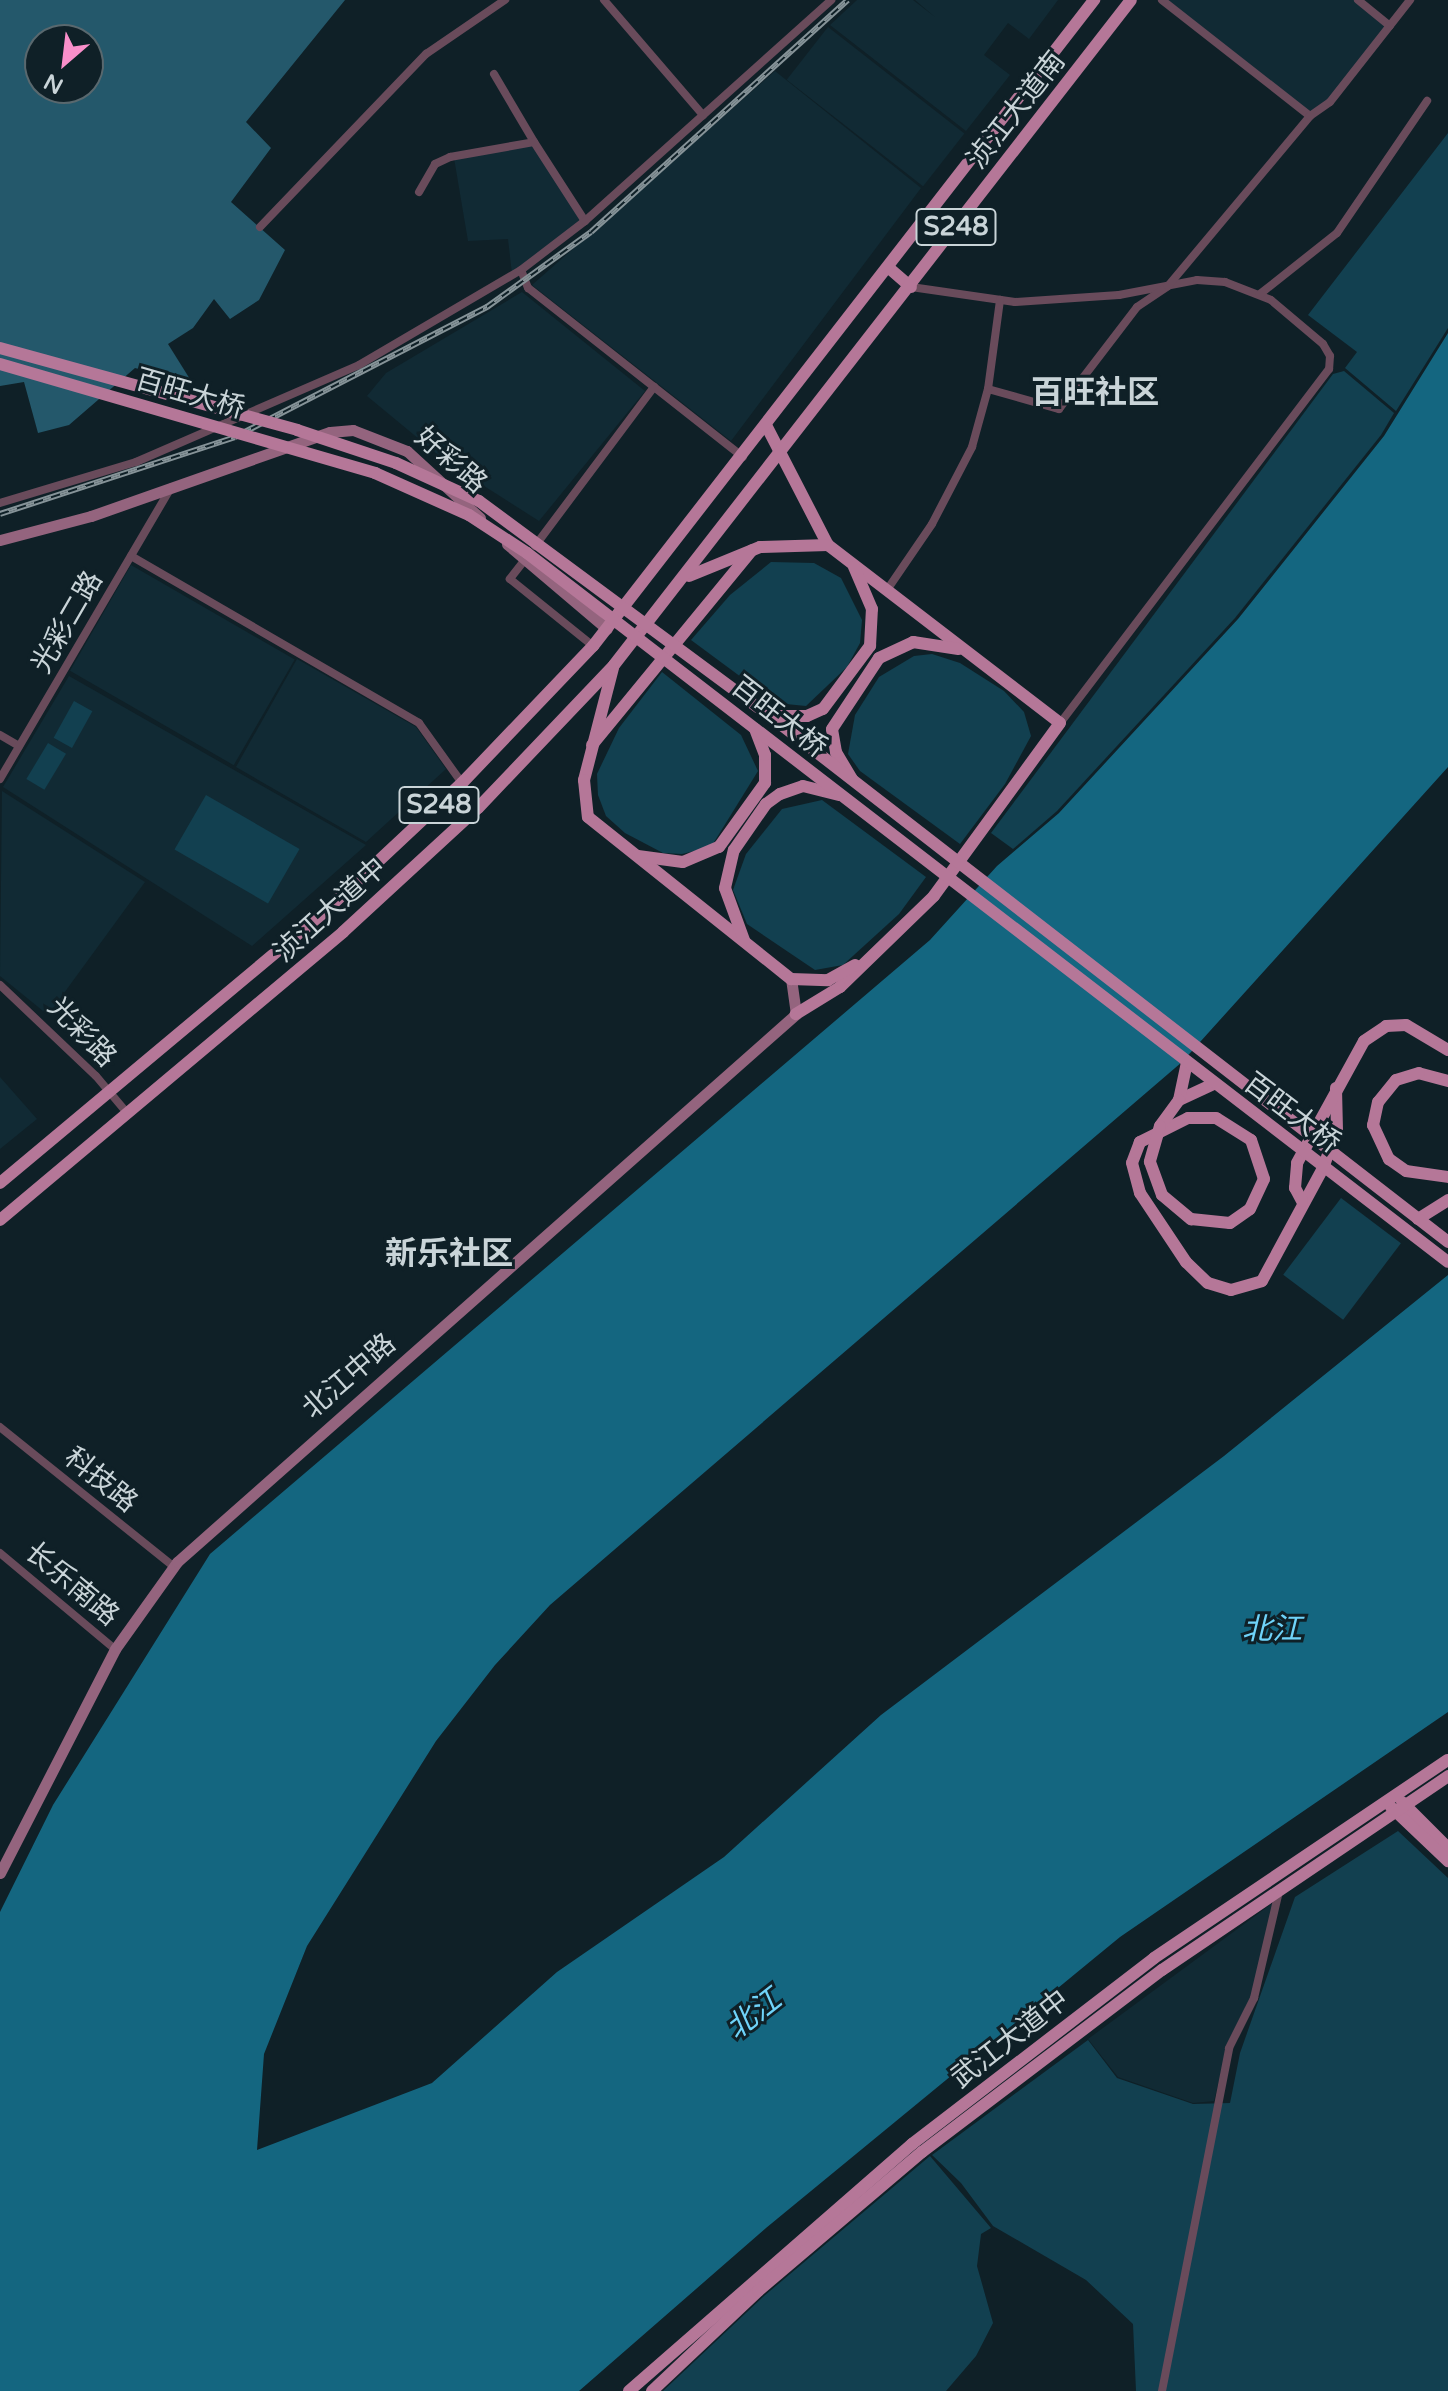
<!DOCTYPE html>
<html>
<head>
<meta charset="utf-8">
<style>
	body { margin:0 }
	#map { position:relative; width:1448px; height:2391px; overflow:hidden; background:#0f2027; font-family:"Varela Round","Noto Sans SC",sans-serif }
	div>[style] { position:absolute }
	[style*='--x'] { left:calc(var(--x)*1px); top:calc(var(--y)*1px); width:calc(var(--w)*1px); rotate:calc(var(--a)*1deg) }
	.built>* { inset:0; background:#112a34; transform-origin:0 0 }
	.green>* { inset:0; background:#124050; transform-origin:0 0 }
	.forest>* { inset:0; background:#24586b }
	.water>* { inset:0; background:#146680 }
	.street>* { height:8px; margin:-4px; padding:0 4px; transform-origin:4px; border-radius:4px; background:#694b5b }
	.secondary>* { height:11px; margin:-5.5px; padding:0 5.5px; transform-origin:5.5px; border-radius:5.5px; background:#94647e }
	.primary>* { height:12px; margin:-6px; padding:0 6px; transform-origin:6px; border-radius:6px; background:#b57798 }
	.rail>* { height:6px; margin-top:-3px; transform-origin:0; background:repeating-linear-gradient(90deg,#0f2027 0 9px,#869398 0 18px); box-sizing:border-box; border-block:2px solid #869398 }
	.primary-bridge>* { height:12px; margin:-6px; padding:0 6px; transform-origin:6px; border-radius:6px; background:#b57798 }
	span { translate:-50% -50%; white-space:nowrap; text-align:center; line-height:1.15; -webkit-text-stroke:6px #0f2027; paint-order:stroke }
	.shield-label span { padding:2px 6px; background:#0f2027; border:2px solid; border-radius:6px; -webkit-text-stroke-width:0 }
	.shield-label { font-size:26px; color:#c9d4d8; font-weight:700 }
	.street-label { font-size:28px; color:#c9d4d8 }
	.water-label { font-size:30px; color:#6fd3f9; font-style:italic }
	.quarter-label { font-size:32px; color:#c9d4d8; font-weight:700 }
	.north { position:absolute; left:24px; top:24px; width:80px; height:80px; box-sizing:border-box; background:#0f2027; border:2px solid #59686e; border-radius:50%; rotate:208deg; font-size:22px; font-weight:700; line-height:32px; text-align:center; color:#c9d4d8 }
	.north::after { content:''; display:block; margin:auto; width:28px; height:36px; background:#f98fca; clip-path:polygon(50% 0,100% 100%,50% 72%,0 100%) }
</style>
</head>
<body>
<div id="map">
	<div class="built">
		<i style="clip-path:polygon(857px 0,913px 0,935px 17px,915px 0,1058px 0,1029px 39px,1008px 23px,984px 55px,1010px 75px,966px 131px,830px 25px)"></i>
		<i style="clip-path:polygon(1166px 0,1355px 0,1387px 26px,1328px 100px,1310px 113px)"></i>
		<i style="left:828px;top:27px;width:173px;height:67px;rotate:38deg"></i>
		<i style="clip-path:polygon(775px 71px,921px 188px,731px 441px,532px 285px)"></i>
		<i style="clip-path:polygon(533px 144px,583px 220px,512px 274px,508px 239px,468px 241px,454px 158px)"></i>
		<i style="clip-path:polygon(522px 292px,645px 391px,539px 521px,448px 463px,367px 396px,386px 373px)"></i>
		<i style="left:131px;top:565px;width:189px;height:122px;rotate:30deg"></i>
		<i style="clip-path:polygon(297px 659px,416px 727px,446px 769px,366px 842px,236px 767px)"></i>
		<i style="clip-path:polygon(69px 676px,366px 845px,252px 946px,3px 787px)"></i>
		<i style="clip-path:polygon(2px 791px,145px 882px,48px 1015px,0 976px)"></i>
		<i style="clip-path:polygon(0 1077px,37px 1119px,0 1149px)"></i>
		<i style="clip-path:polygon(1274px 1902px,1252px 1997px,1227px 2047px,1214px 2101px,1193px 2103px,1118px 2077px,1088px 2039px)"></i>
	</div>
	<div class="green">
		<i style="clip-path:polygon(1448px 133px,1448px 328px,1396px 411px,1345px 368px,1357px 352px,1308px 315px)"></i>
		<i style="clip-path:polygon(1344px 371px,1394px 413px,1381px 435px,1235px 618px,1057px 811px,1013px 849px,991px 833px,1333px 374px)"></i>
		<i style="clip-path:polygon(771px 562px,814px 563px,841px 578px,862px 620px,860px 643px,847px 667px,806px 706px,776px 703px,691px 640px,730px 595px)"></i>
		<i style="clip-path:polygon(932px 654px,960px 663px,1004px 691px,1024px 712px,1031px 736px,1005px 784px,960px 844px,860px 771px,848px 754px,855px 715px,879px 677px,914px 656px)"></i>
		<i style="clip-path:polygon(662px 672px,741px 735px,758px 771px,711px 847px,682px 854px,663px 853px,625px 833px,606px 816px,598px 795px,597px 774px,619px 728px)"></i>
		<i style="left:74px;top:701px;width:21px;height:42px;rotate:29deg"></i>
		<i style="left:48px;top:743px;width:21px;height:42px;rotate:31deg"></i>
		<i style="left:206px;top:795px;width:108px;height:63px;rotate:30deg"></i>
		<i style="clip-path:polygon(822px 800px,926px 877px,899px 914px,843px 965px,815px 970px,747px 924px,733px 890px,746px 854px,782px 809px)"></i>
		<i style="left:1341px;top:1198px;width:75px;height:96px;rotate:37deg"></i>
		<i style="clip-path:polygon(1398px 1831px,1448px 1878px,1448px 2391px,1136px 2391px,1133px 2324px,1086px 2280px,993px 2226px,961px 2183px,932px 2155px,1088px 2040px,1117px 2078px,1193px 2104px,1230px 2103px,1240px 2053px,1295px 1897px)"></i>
		<i style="clip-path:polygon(930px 2156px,991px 2228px,981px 2234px,977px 2266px,993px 2323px,976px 2356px,946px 2391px,663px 2391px,764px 2296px)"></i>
	</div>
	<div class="forest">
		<i style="clip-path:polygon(evenodd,0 0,345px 0,246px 122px,271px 148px,231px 202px,285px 250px,259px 300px,230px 319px,214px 299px,193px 328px,168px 344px,193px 384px,135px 368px,69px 425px,38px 433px,24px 382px,0 386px,0 0,40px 40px,88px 40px,88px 88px,40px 88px,40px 40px)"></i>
	</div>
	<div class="water">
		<i style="clip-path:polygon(1448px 333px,1448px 767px,1182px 1062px,550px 1605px,495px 1665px,436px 1741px,307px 1946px,264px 2054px,257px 2150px,432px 2083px,557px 1972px,724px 1857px,881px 1715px,1224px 1456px,1448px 1275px,1448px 1712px,1120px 1937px,766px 2228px,579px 2391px,0 2391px,0 1912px,53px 1805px,210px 1554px,930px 940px,997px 866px,1059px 813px,1238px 619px,1384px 436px)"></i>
	</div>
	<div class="street">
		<i style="--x:604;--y:0;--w:152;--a:49.3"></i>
		<i style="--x:1162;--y:0;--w:188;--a:38.1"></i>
		<i style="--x:1358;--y:0;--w:41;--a:39.1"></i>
		<i style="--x:494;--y:74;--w:79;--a:59.5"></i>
		<i style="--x:419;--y:192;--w:32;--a:-60"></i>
		<i style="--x:435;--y:164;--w:17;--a:-25"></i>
		<i style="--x:450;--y:157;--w:85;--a:-10.1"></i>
		<i style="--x:534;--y:142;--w:94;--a:57.2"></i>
		<i style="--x:260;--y:227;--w:240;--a:-46.2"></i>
		<i style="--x:426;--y:54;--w:96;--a:-34.4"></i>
		<i style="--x:911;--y:287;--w:105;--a:8.2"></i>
		<i style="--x:1015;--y:302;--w:104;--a:-3.9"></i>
		<i style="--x:1119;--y:295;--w:79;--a:-10.9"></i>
		<i style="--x:1197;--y:280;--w:28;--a:4"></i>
		<i style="--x:1225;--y:282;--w:49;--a:21.4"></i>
		<i style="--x:1271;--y:300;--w:68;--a:40.2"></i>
		<i style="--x:1323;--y:344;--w:14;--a:60"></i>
		<i style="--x:1330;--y:356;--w:13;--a:94"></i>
		<i style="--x:1329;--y:369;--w:445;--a:127.2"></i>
		<i style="--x:1260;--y:294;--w:98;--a:-38.4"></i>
		<i style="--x:1337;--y:233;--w:160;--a:-55.7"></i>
		<i style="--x:988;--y:389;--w:74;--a:15.7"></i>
		<i style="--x:1059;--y:409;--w:128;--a:-52.6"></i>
		<i style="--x:1137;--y:307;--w:37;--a:-34"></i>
		<i style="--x:1168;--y:286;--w:222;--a:-50.1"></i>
		<i style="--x:1310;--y:116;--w:24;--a:-35"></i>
		<i style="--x:1330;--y:102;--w:130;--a:-51.9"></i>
		<i style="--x:743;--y:457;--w:273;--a:-141.8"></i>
		<i style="--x:528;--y:288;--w:19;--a:-111"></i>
		<i style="--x:521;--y:270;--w:81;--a:-37.4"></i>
		<i style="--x:585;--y:221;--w:331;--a:-41.9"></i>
		<i style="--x:0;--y:503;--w:142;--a:-16.8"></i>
		<i style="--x:136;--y:462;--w:243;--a:-23.5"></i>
		<i style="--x:359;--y:365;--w:188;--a:-30.4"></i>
		<i style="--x:535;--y:546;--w:199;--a:-53.2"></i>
		<i style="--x:131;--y:556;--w:333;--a:30.1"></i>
		<i style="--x:419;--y:723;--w:74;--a:54.4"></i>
		<i style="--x:527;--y:557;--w:28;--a:128"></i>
		<i style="--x:510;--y:579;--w:107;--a:38.9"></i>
		<i style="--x:887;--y:590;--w:80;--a:-55.7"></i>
		<i style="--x:932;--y:524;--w:87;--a:-62.5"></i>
		<i style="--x:972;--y:447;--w:60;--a:-74.6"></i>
		<i style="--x:988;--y:389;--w:90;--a:-82.3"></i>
		<i style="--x:0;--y:735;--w:22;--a:30"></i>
		<i style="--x:0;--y:779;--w:338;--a:-59.6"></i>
		<i style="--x:0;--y:985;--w:132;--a:43.5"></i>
		<i style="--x:96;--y:1076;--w:50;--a:49.9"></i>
		<i style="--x:0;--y:1427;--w:223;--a:38.8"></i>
		<i style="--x:0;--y:1553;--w:150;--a:39.9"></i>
		<i style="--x:1162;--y:2391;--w:349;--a:-78.9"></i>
		<i style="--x:1229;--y:2048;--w:56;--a:-63.4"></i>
		<i style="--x:1254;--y:1998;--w:110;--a:-76.8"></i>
	</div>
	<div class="secondary">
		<i style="--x:0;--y:540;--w:94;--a:-14.8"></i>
		<i style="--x:91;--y:516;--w:253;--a:-19.4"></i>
		<i style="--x:330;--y:432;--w:23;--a:-5"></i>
		<i style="--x:353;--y:430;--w:58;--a:21.3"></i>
		<i style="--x:407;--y:451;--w:99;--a:42.5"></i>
		<i style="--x:507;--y:544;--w:131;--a:40.4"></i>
		<i style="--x:0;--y:1873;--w:252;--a:-62.8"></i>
		<i style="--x:115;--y:1649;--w:107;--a:-54.5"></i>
		<i style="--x:177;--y:1562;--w:827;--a:-41.52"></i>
		<i style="--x:796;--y:1014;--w:35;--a:-98"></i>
	</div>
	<div class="primary">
		<i style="--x:889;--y:268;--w:29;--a:41"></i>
		<i style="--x:767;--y:427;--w:133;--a:62.7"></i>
		<i style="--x:828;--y:545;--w:292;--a:37.5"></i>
		<i style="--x:1060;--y:723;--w:214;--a:126.1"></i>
		<i style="--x:934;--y:896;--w:131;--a:135.9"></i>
		<i style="--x:840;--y:987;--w:52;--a:148.5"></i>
		<i style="--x:689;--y:576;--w:77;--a:-22.2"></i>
		<i style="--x:760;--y:547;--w:68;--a:-1.7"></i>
		<i style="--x:613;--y:668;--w:116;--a:104.5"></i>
		<i style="--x:584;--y:780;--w:37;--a:84"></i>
		<i style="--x:588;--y:817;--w:260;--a:38.6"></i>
		<i style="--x:791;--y:979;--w:37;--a:2"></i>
		<i style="--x:828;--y:980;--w:31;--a:-29"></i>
		<i style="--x:770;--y:716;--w:37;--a:0"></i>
		<i style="--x:807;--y:716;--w:17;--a:-24"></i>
		<i style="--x:823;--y:709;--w:79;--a:-53.3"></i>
		<i style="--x:870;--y:646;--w:37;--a:-87"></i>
		<i style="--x:872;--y:609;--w:46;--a:-113.2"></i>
		<i style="--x:592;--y:745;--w:252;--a:-50.6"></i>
		<i style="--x:852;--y:779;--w:31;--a:-121"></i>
		<i style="--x:836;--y:752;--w:23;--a:-100"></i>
		<i style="--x:832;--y:729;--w:85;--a:-56.5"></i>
		<i style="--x:879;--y:658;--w:38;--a:-25"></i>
		<i style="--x:913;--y:642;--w:46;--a:8.8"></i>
		<i style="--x:638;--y:856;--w:45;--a:7.6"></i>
		<i style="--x:683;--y:862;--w:39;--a:-23"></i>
		<i style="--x:719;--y:847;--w:79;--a:-54.3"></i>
		<i style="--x:765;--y:783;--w:28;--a:-90"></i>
		<i style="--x:765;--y:755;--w:28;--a:-111"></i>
		<i style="--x:744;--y:940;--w:55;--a:-110.1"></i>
		<i style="--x:725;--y:888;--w:39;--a:-77"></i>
		<i style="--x:734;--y:850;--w:56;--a:-55.2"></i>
		<i style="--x:766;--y:804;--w:17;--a:-36"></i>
		<i style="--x:780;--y:794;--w:24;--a:-19"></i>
		<i style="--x:803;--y:786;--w:37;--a:14"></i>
		<i style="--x:1448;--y:1081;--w:30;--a:-165"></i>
		<i style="--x:1419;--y:1073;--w:24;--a:163"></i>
		<i style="--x:1396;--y:1080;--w:28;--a:129"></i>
		<i style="--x:1378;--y:1102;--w:24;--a:102"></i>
		<i style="--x:1373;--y:1125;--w:38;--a:65"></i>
		<i style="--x:1389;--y:1159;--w:21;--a:35"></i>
		<i style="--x:1406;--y:1171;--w:42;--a:8.1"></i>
		<i style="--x:1179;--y:1100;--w:38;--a:-25"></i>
		<i style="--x:1179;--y:1100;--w:39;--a:-78"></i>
		<i style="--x:1251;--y:1140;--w:41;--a:-147.8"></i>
		<i style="--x:1216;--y:1118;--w:28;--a:180"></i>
		<i style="--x:1188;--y:1118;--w:54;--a:153.4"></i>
		<i style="--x:1140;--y:1142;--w:22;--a:111"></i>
		<i style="--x:1132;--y:1163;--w:31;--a:75"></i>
		<i style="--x:1140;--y:1193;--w:83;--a:56.3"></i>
		<i style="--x:1186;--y:1262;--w:30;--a:44"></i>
		<i style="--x:1208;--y:1283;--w:24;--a:17"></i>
		<i style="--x:1231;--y:1290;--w:32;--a:-16"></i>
		<i style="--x:1262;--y:1281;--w:128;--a:-61.6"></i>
		<i style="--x:1323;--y:1168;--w:40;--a:-69.8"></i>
		<i style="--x:1337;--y:1130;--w:42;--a:-91.4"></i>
		<i style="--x:0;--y:1183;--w:422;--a:-39.9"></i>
		<i style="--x:324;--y:912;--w:189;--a:-43.1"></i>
		<i style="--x:462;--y:783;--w:190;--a:-46.3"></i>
		<i style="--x:593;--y:646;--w:818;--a:-52.2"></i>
		<i style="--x:1302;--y:1201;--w:15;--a:-118"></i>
		<i style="--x:1295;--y:1188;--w:25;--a:-85"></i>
		<i style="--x:1297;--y:1163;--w:139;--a:-61.2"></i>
		<i style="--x:1364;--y:1041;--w:27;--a:-34"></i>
		<i style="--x:1386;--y:1026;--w:20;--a:-3"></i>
		<i style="--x:1406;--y:1025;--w:49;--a:30.8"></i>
		<i style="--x:1418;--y:1219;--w:36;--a:-32"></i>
		<i style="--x:0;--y:1220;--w:448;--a:-40"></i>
		<i style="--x:343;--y:932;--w:183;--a:-42.6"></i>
		<i style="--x:478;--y:808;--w:197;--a:-46.4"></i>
		<i style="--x:614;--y:665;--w:842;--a:-52.14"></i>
		<i style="--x:1402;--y:1802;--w:65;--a:45"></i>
		<i style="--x:1391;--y:1807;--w:79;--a:43.5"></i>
		<i style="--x:629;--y:2391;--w:376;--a:-41.1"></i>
		<i style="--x:912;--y:2144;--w:305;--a:-37.5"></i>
		<i style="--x:1154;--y:1958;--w:354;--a:-34"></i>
		<i style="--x:652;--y:2391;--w:146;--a:-43.3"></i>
		<i style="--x:758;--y:2291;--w:215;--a:-40.3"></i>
		<i style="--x:922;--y:2152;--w:301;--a:-37.2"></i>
		<i style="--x:1162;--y:1970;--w:346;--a:-34.1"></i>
	</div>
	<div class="rail">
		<i style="--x:0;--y:514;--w:247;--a:-18.1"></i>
		<i style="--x:235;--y:437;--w:284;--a:-27.3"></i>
		<i style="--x:487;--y:307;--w:128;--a:-35.8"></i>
		<i style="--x:591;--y:232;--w:346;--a:-42.1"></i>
	</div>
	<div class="primary-bridge">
		<i style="--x:0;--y:348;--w:308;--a:15.4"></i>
		<i style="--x:297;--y:430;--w:104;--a:18.4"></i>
		<i style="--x:396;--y:463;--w:91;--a:24.6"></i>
		<i style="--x:479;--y:501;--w:362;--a:36.5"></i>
		<i style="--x:770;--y:716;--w:858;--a:37.8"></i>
		<i style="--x:0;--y:364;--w:391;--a:16.2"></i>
		<i style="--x:375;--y:473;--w:103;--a:24.1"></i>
		<i style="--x:469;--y:515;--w:69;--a:33.2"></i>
		<i style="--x:527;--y:553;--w:1162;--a:37.59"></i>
		<i style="--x:1179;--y:1100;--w:32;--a:126"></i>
		<i style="--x:1160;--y:1126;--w:37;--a:106"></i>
		<i style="--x:1150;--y:1162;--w:35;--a:70"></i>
		<i style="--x:1162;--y:1195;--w:38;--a:40"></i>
		<i style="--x:1191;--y:1219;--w:39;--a:6"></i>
		<i style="--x:1230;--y:1223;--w:24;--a:-35"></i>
		<i style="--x:1250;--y:1209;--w:33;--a:-65"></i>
		<i style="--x:1264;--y:1179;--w:41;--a:-108.4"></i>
	</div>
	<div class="shield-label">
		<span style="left:956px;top:227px">S248</span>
		<span style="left:439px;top:805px">S248</span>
	</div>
	<div class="street-label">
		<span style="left:1016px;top:110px;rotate:-52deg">浈江大道南</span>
		<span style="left:190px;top:394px;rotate:16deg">百旺大桥</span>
		<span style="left:451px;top:460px;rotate:41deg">好彩路</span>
		<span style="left:67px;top:622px;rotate:-60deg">光彩二路</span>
		<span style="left:779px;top:717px;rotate:38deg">百旺大桥</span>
		<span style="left:330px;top:910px;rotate:-42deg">浈江大道中</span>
		<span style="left:82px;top:1032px;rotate:46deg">光彩路</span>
		<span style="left:1292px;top:1113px;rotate:37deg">百旺大桥</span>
		<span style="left:349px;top:1376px;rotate:-41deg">北江中路</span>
		<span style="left:101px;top:1480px;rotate:39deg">科技路</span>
		<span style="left:72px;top:1584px;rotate:40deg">长乐南路</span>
		<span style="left:1010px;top:2039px;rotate:-38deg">武江大道中</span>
	</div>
	<div class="water-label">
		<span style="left:1272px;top:1630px">北江</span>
		<span style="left:754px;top:2015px;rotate:-38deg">北江</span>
	</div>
	<div class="quarter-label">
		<span style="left:1095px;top:393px">百旺社区</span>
		<span style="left:449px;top:1254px">新乐社区</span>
	</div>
	<div class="north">N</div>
</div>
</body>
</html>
